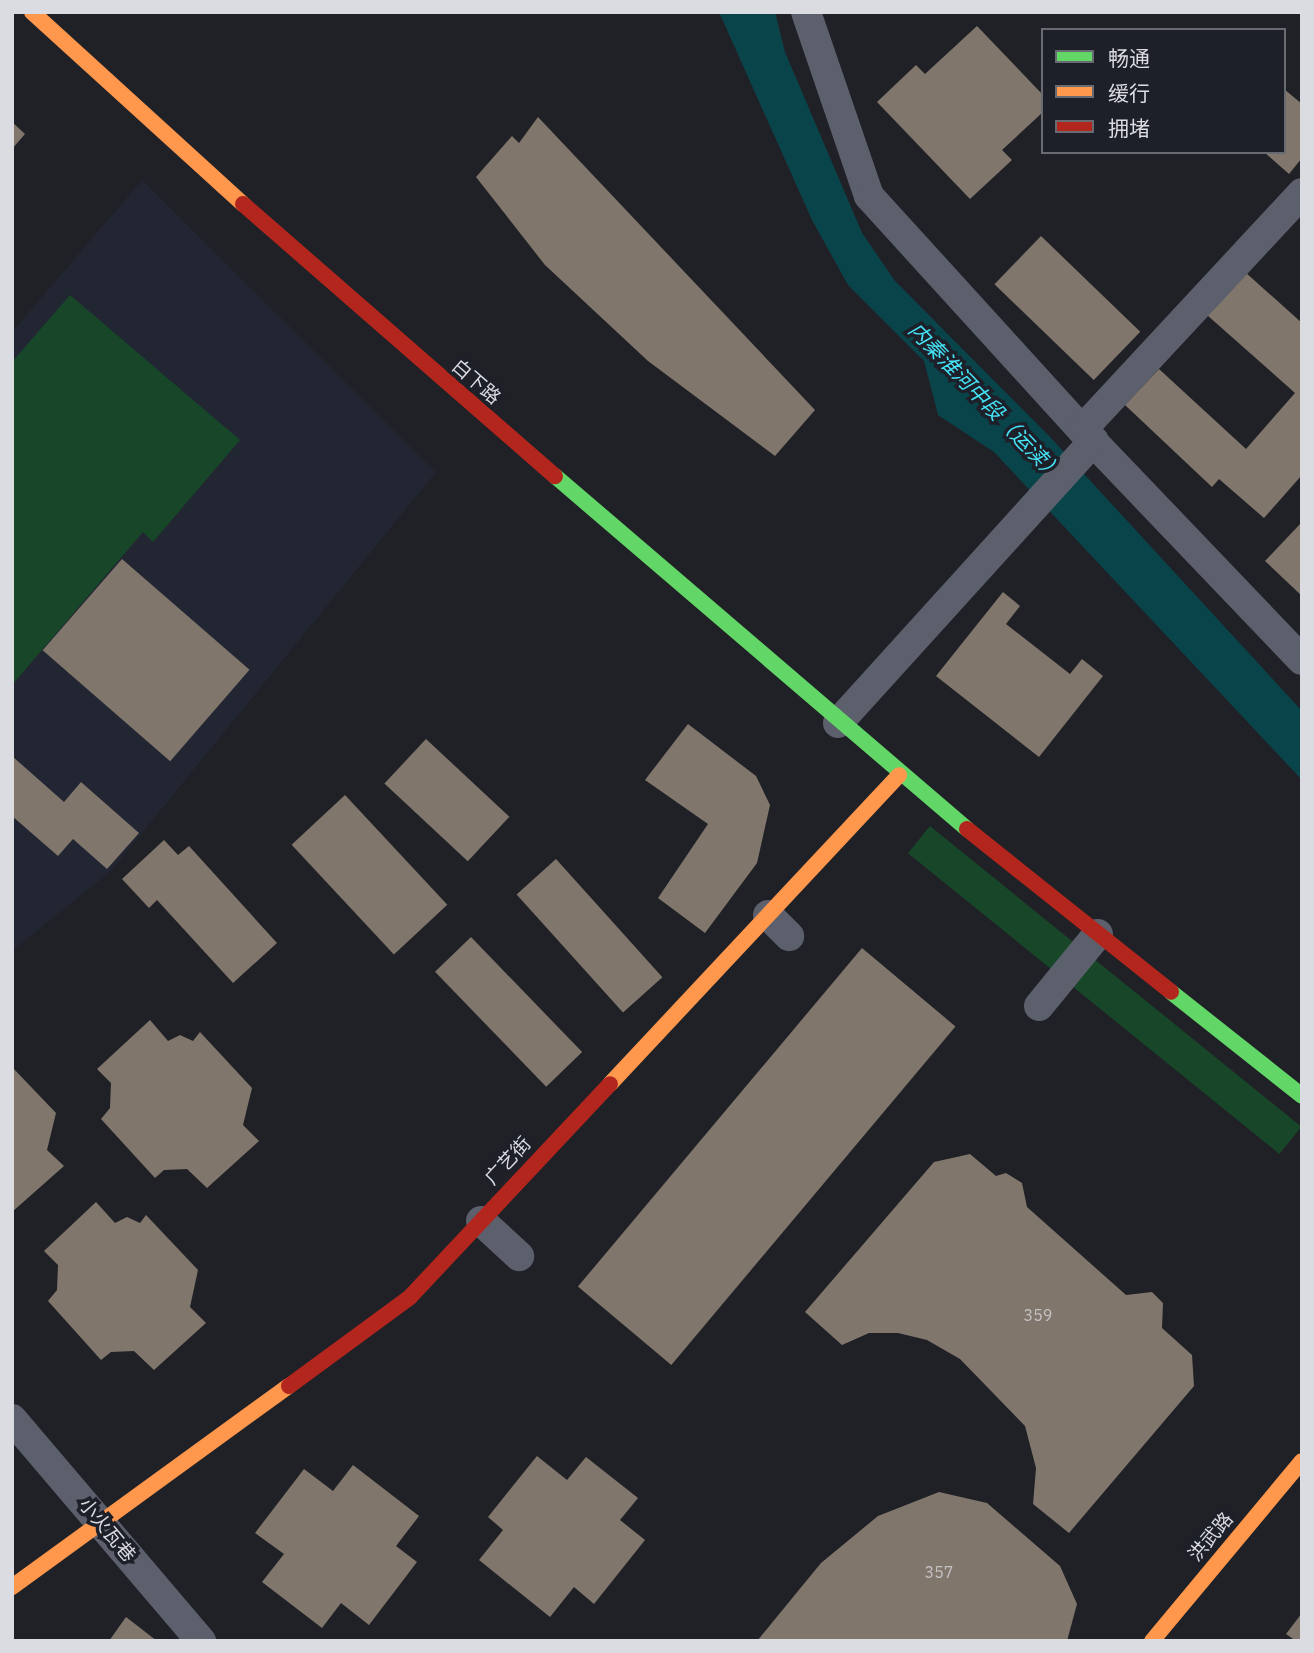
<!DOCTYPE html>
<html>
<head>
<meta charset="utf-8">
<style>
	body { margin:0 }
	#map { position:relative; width:1314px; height:1653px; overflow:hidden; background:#202126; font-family:"IBM Plex Sans","Noto Sans SC",sans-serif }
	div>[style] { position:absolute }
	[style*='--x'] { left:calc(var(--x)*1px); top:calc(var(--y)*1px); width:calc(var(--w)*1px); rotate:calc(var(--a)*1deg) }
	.built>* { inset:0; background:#222633 }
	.green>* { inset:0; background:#184629; transform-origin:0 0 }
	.water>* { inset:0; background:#0a444b }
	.building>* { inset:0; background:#80766c; transform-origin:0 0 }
	.street>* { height:30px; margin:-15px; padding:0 15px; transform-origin:15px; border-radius:15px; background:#5c606d }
	.fast>* { height:16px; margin:-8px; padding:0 8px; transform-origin:8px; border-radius:8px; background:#63d668 }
	.slow>* { height:16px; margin:-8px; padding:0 8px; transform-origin:8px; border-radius:8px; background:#ff974d }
	.jam>* { height:16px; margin:-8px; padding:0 8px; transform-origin:8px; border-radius:8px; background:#b3261e }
	span { translate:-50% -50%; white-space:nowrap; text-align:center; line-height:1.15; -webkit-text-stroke:7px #1d2029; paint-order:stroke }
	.number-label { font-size:16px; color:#c4c2c4 }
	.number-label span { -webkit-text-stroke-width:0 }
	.street-label { font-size:19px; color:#dadce2 }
	.water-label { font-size:21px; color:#45e3f5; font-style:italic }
	.frame { position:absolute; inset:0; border:14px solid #dadce2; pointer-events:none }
	.legend { position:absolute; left:1041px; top:28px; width:245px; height:126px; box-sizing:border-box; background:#1d2029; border:2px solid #696b73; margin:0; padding:9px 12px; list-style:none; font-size:21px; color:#dadce2 }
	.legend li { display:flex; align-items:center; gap:14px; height:35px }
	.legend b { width:35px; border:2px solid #696b73 }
</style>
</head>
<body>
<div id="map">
	<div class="built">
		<i style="clip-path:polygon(142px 180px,436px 472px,111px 871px,12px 951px,12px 332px)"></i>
	</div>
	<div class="green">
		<i style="clip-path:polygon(70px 295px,240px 440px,153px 542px,143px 532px,12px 685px,12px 362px)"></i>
		<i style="left:930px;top:826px;width:478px;height:35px;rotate:39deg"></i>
	</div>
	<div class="water">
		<i style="clip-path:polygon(719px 12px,775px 12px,785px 52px,862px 233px,895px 281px,1051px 438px,1302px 711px,1302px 780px,994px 452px,938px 415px,924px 361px,848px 285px,812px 220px)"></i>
	</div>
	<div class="building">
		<i style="clip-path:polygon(977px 26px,1043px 95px,1043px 112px,1002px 150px,1012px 160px,970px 199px,877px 102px,916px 65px,925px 74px)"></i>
		<i style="clip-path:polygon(1284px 89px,1302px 104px,1302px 158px,1289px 174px,1264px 152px,1284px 152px)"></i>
		<i style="clip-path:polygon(538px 117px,815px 410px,775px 456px,648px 361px,545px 265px,476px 177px,512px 136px,519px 143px)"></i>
		<i style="clip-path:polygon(12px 122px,25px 134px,12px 149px)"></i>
		<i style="left:1041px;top:236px;width:138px;height:67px;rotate:44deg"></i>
		<i style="clip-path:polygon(1245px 272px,1302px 323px,1302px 475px,1264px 518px,1219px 479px,1212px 487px,1125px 405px,1159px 369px,1246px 449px,1295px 393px,1207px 315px)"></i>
		<i style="clip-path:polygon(1302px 522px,1302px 596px,1265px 561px)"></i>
		<i style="left:122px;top:559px;width:169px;height:121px;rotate:41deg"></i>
		<i style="clip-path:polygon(1003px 592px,1020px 606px,1006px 624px,1070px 674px,1082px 659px,1103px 676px,1039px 757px,936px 676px)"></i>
		<i style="clip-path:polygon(688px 724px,756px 776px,770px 805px,757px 863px,705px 933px,658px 898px,708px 824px,645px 780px)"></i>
		<i style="left:426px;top:739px;width:114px;height:61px;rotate:43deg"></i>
		<i style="clip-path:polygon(12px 756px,64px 802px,81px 782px,139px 833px,107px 869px,73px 839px,58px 856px,12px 816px)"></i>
		<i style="left:345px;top:795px;width:150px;height:73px;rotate:47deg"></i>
		<i style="clip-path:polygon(164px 840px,178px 855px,189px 846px,277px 943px,233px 983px,157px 900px,149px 908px,122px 879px)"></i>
		<i style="left:556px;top:859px;width:159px;height:53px;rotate:48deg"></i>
		<i style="left:471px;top:937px;width:160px;height:50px;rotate:46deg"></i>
		<i style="left:862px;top:948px;width:122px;height:442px;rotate:40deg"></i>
		<i style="clip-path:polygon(150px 1020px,168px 1041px,180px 1035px,193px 1041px,200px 1032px,252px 1088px,243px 1125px,259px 1141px,207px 1188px,187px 1169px,164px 1170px,155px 1178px,101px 1119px,110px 1108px,111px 1083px,97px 1069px)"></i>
		<i style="clip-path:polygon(12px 1067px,56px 1113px,47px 1150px,64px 1166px,12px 1212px)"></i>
		<i style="clip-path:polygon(970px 1154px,996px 1176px,1006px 1173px,1022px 1183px,1027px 1207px,1126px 1295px,1152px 1292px,1163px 1303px,1162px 1328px,1192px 1355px,1194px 1386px,1069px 1533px,1033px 1504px,1036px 1468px,1025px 1426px,960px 1359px,927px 1340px,898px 1333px,869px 1333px,842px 1345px,805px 1312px,934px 1162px)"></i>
		<i style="clip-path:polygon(96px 1202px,115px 1223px,127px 1217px,140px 1223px,146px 1215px,198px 1270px,190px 1307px,206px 1323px,154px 1370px,134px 1351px,111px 1352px,101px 1360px,48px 1301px,57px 1290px,58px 1265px,44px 1251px)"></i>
		<i style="clip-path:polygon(537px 1456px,567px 1480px,586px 1457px,638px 1498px,620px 1520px,645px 1540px,594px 1604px,574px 1587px,550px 1617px,479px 1560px,503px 1530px,488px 1517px)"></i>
		<i style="clip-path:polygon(353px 1465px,419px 1516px,396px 1546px,417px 1562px,369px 1625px,341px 1603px,322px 1628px,262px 1582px,284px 1554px,255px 1533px,304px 1469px,333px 1491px)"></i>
		<i style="clip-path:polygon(939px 1492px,987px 1503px,1060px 1566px,1077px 1604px,1067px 1641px,757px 1641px,821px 1563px,878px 1516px)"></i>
		<i style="clip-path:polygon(1302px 1613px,1302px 1641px,1296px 1641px,1286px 1634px)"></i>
		<i style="clip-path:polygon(126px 1617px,157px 1641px,109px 1641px)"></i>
	</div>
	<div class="street">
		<i style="--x:806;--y:12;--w:194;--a:71.1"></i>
		<i style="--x:869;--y:196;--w:316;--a:47.7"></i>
		<i style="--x:1302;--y:193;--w:323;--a:132.9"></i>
		<i style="--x:1082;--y:430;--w:318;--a:46.3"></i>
		<i style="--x:838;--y:723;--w:381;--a:-47.8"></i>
		<i style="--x:768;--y:915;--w:30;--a:45"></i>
		<i style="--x:1039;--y:1006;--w:93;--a:-50.7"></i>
		<i style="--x:481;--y:1221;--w:52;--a:42.6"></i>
		<i style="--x:12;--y:1419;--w:292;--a:49.6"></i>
	</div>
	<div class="fast">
		<i style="--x:555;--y:476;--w:543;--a:40.59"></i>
		<i style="--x:1171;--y:992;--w:167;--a:38.4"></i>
	</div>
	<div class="slow">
		<i style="--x:32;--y:12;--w:285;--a:42.3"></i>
		<i style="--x:610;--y:1084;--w:423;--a:-46.9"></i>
		<i style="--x:12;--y:1587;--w:342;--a:-36"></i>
		<i style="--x:1152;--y:1641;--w:234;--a:-50.2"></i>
	</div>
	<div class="jam">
		<i style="--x:243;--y:204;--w:414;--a:41.1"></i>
		<i style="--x:967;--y:829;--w:261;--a:38.6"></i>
		<i style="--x:289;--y:1386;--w:150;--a:-36.3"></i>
		<i style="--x:410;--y:1297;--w:292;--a:-46.8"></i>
	</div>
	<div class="number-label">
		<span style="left:1038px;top:1315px">359</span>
		<span style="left:939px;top:1572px">357</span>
	</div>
	<div class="street-label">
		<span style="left:476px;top:382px;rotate:41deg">白下路</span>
		<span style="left:508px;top:1161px;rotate:-47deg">广艺街</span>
		<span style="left:107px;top:1530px;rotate:50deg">小火瓦巷</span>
		<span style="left:1211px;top:1537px;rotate:-50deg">洪武路</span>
	</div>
	<div class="water-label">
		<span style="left:986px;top:401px;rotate:46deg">内秦淮河中段（运渎）</span>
	</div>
	<div class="frame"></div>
	<ul class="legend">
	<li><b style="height:9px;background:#63d668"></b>畅通</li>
	<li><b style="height:9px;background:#ff974d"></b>缓行</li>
	<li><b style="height:9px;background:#b3261e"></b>拥堵</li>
	</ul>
</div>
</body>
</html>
